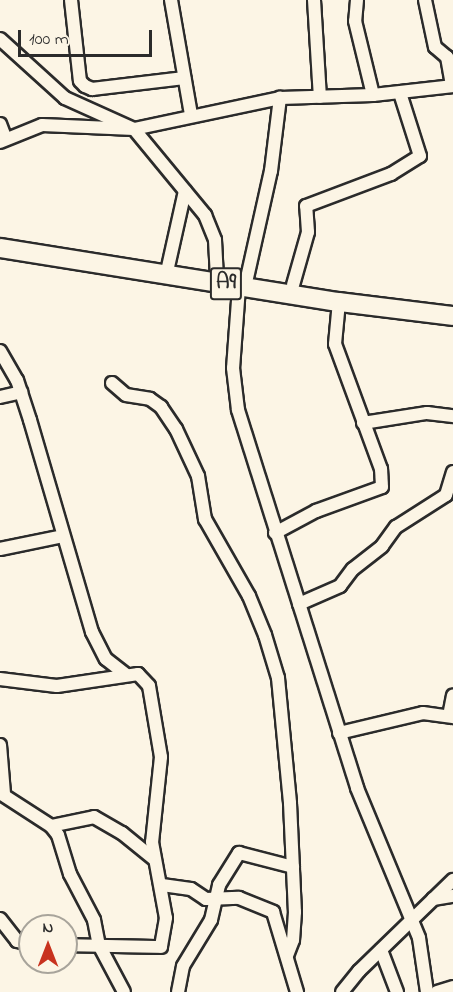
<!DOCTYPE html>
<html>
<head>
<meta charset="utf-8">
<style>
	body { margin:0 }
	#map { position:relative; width:453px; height:992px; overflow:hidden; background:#fcf5e5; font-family:"Indie Flower",sans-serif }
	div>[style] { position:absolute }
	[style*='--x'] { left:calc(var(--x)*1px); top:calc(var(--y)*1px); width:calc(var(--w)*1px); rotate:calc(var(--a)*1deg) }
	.roads { filter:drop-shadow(2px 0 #2b2b2b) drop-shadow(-2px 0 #2b2b2b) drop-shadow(0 2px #2b2b2b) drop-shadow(0 -2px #2b2b2b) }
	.minor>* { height:12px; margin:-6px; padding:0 6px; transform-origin:6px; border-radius:6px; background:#fcf5e5 }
	.highway>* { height:18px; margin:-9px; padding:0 9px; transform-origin:9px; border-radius:9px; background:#fcf5e5 }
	span { translate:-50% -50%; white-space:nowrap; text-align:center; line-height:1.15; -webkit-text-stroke:5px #fcf5e5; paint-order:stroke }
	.shield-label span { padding:2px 4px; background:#fcf5e5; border:2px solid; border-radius:4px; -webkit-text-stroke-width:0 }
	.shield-label { font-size:22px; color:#2b2b2b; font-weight:700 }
	.north { position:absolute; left:18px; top:914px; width:60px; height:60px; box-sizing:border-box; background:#fcf5e5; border:2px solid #a8a49b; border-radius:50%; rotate:0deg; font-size:16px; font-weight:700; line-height:24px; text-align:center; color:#2b2b2b }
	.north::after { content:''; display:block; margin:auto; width:21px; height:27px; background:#c8321e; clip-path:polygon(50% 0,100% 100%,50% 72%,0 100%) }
	.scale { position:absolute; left:18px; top:30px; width:134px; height:27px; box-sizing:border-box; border:3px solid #2b2b2b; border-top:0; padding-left:8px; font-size:18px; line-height:21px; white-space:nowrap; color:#2b2b2b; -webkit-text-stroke:4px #fcf5e5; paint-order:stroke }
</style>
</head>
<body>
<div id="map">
	<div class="roads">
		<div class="minor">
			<i style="--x:71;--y:0;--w:81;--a:83.7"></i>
			<i style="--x:80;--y:81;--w:7;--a:45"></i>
			<i style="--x:85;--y:86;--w:8;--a:23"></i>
			<i style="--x:92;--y:89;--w:93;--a:-6.8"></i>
			<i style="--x:171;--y:0;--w:117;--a:80.1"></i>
			<i style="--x:314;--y:0;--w:97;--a:86.5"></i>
			<i style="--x:357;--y:0;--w:21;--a:95"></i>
			<i style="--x:355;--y:21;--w:76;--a:76.3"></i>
			<i style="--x:425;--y:0;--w:48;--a:78"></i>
			<i style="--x:435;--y:47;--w:16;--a:40"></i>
			<i style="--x:447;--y:57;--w:29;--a:80"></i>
			<i style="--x:0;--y:39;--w:88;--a:42.2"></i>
			<i style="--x:65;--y:98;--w:76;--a:24.2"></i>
			<i style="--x:134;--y:129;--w:112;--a:50.5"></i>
			<i style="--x:205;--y:215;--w:27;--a:68"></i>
			<i style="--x:215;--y:240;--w:33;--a:87"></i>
			<i style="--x:0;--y:124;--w:14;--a:69"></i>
			<i style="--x:0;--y:142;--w:45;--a:-22"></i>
			<i style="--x:42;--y:125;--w:92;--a:2.5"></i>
			<i style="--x:134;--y:129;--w:149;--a:-12"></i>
			<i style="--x:280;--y:98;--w:93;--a:-1.8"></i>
			<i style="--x:373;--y:95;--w:81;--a:-6.4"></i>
			<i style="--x:168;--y:267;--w:78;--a:-77.4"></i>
			<i style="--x:247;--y:278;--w:110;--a:-77.4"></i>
			<i style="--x:271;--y:171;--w:74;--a:-83"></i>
			<i style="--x:293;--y:285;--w:55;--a:-74.2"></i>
			<i style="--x:308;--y:232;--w:26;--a:-94"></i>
			<i style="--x:306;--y:206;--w:91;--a:-20.6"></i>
			<i style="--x:391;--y:174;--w:34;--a:-32"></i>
			<i style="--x:420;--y:156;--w:66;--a:-107.6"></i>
			<i style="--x:239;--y:287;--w:81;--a:94.2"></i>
			<i style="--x:233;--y:368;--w:42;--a:83.2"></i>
			<i style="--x:238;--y:410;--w:396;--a:72.5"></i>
			<i style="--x:357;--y:788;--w:162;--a:67.5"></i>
			<i style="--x:419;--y:938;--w:55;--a:81.6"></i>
			<i style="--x:0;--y:351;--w:34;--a:60"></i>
			<i style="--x:17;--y:380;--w:42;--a:72"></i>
			<i style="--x:30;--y:420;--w:221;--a:73.7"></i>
			<i style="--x:92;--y:632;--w:30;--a:63"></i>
			<i style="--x:106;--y:659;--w:24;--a:38"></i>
			<i style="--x:112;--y:383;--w:18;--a:41"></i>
			<i style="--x:126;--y:395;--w:24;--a:9"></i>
			<i style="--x:150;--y:399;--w:14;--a:36"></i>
			<i style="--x:161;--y:407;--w:27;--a:56"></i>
			<i style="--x:176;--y:429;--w:52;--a:64.9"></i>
			<i style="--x:198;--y:476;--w:44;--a:80.8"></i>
			<i style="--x:205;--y:519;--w:89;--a:60.3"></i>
			<i style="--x:249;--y:596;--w:42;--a:67.7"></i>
			<i style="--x:265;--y:635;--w:45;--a:73.2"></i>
			<i style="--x:278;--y:678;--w:126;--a:84.5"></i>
			<i style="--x:290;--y:803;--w:109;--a:87.4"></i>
			<i style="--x:295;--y:912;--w:28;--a:94"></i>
			<i style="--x:293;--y:940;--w:17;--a:111"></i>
			<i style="--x:0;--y:397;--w:22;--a:-13"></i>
			<i style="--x:363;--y:423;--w:65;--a:-8.9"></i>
			<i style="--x:427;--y:413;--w:26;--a:7"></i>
			<i style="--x:275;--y:533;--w:47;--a:-28.2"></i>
			<i style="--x:316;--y:511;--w:70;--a:-20"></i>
			<i style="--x:382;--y:487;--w:18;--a:-93"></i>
			<i style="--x:381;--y:469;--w:133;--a:-110.2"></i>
			<i style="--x:335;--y:344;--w:42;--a:-84.6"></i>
			<i style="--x:0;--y:549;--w:64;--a:-11.7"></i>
			<i style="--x:299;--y:604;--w:45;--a:-23.7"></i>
			<i style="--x:340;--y:586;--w:21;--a:-53"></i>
			<i style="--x:353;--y:569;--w:37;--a:-38"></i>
			<i style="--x:382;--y:546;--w:24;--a:-54"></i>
			<i style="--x:396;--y:527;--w:59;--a:-32.6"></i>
			<i style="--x:446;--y:495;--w:24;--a:-73"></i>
			<i style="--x:0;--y:679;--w:57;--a:7"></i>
			<i style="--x:57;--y:686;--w:82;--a:-8.4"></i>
			<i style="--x:138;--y:674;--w:16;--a:47"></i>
			<i style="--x:149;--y:686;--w:72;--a:80.4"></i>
			<i style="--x:161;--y:757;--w:85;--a:96"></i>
			<i style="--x:152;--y:842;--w:77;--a:79.6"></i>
			<i style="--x:166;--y:918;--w:29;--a:100"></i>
			<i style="--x:161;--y:947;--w:95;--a:-178.8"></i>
			<i style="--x:449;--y:716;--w:21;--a:-79"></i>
			<i style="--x:339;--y:733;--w:86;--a:-13.4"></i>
			<i style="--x:423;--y:713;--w:30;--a:8"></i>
			<i style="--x:0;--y:745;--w:49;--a:85.3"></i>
			<i style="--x:0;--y:793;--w:61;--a:32.9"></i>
			<i style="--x:51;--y:826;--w:11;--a:52"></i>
			<i style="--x:58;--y:835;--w:41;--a:72.9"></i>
			<i style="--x:70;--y:874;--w:52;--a:62.4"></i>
			<i style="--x:94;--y:920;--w:25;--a:79"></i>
			<i style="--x:99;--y:945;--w:53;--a:62"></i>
			<i style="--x:51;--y:826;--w:44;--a:-11.8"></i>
			<i style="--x:94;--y:817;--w:32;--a:30"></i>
			<i style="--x:122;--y:833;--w:41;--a:39.1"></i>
			<i style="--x:162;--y:885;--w:29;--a:8"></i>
			<i style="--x:191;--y:889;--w:18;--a:34"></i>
			<i style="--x:206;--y:899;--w:33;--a:-2"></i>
			<i style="--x:239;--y:898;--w:37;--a:22"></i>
			<i style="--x:273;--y:912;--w:84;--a:73.3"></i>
			<i style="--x:433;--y:899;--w:20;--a:-9"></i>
			<i style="--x:0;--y:919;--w:28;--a:52"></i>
			<i style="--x:17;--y:941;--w:13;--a:13"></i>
			<i style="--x:381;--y:950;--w:45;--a:69.1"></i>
			<i style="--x:178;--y:992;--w:26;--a:-79"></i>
			<i style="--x:183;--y:966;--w:54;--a:-58.7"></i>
			<i style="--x:211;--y:920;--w:36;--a:-77"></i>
			<i style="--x:219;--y:885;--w:38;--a:-58"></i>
			<i style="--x:239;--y:853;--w:56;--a:14.5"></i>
			<i style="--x:342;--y:992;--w:27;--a:-51"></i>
			<i style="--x:359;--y:971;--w:131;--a:-44.1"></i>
			<i style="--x:437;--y:992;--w:17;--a:-17"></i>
		</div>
		<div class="highway">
			<i style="--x:0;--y:248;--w:343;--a:9.1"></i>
			<i style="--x:339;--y:302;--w:115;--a:7"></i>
		</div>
	</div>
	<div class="shield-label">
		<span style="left:226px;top:284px">A9</span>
	</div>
	<div class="north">N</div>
	<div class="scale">100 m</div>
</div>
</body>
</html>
